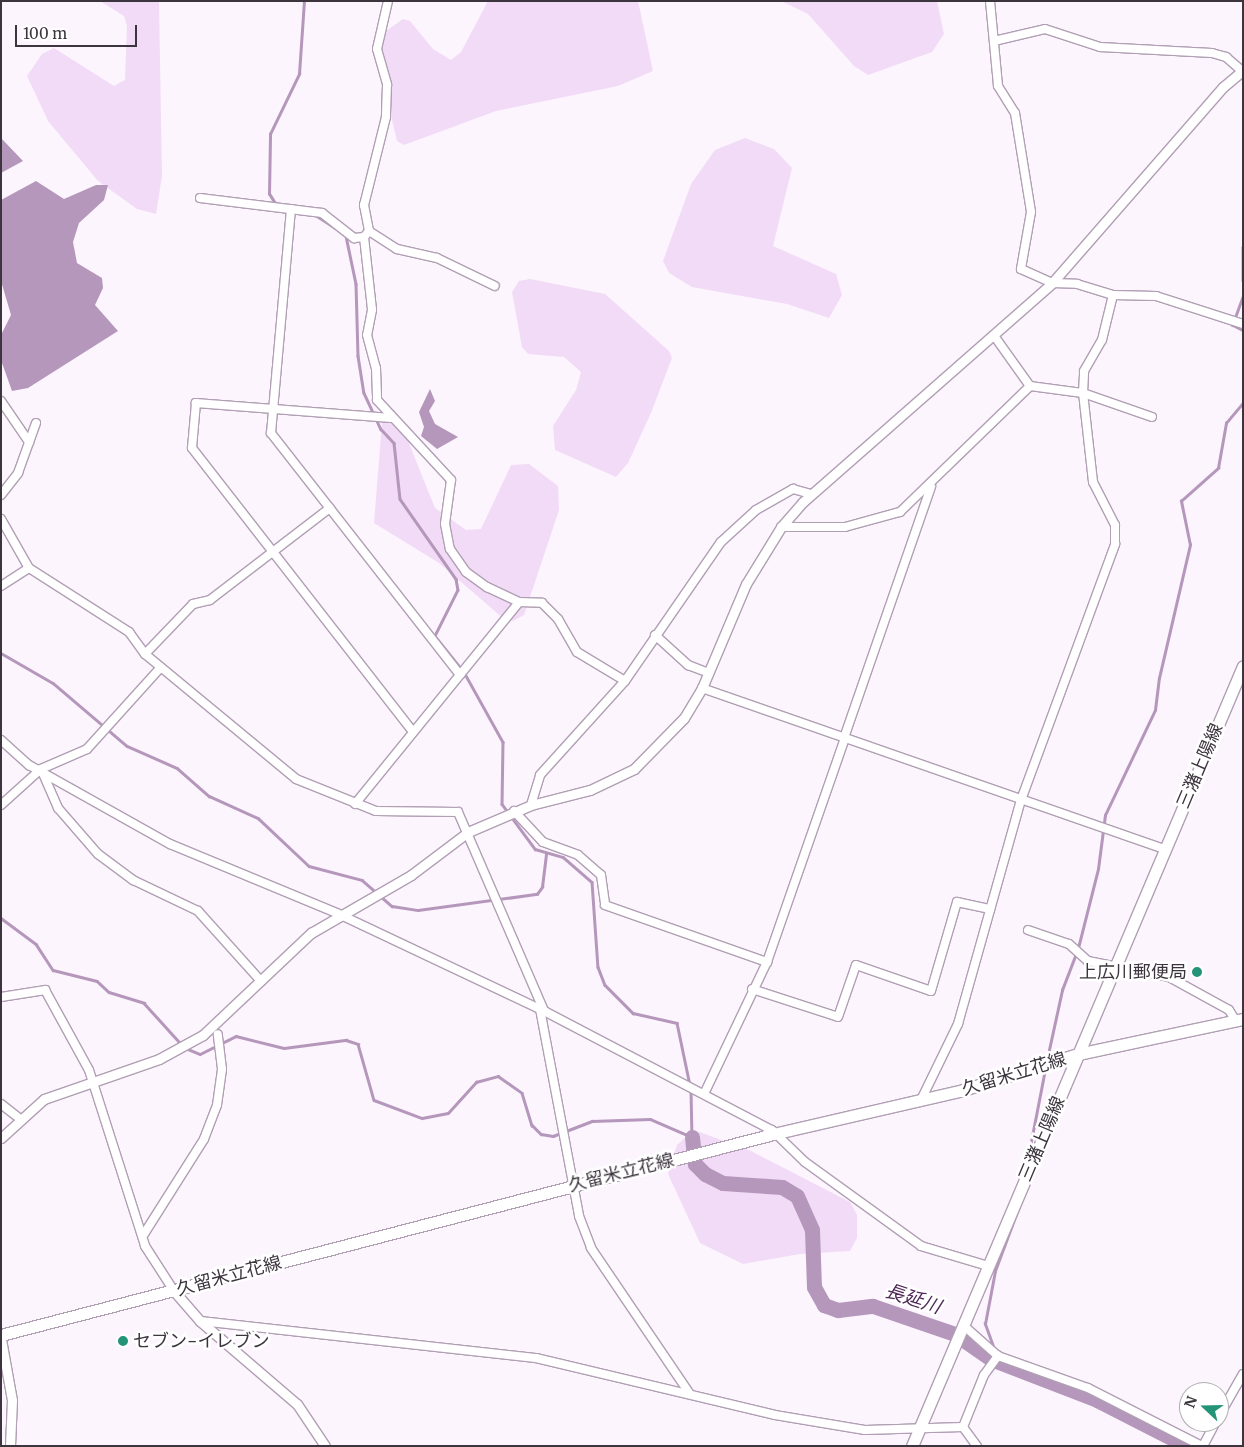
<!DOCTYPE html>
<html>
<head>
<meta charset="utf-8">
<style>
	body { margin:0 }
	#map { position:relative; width:1244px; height:1447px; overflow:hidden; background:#fcf5fe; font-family:Merriweather,"Noto Sans JP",serif }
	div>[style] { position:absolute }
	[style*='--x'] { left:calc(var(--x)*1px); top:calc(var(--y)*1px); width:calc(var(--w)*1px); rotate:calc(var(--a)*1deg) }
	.green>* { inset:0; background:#f2dbf6 }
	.water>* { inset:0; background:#b597bb }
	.stream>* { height:2.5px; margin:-1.25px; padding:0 1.25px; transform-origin:1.25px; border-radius:1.25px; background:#b597bb }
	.river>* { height:15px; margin:-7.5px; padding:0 7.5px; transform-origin:7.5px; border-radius:7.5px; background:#b597bb }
	.roads { filter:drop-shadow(1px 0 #b19fb4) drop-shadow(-1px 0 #b19fb4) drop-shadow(0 1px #b19fb4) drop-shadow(0 -1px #b19fb4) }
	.minor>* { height:8px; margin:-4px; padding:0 4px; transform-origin:4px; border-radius:4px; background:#fff }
	.tertiary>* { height:9px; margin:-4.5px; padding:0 4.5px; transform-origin:4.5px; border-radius:4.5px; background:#fff }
	.primary>* { height:11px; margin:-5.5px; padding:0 5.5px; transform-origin:5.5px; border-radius:5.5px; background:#fff }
	.dots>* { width:14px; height:14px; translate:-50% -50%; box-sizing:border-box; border:2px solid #fff; border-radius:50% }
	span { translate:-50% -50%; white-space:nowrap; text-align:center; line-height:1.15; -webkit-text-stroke:5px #fff; paint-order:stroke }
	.street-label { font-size:18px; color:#3c353e }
	.poi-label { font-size:18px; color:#3c353e }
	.right { translate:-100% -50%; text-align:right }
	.left { translate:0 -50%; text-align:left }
	.water-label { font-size:19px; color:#502958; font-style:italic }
	.frame { position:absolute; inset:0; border:2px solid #3c353e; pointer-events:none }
	.north { position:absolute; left:1179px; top:1382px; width:50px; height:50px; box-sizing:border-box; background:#fff; border:1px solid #b1aeb2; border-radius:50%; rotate:291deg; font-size:14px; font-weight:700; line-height:20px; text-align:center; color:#3c353e }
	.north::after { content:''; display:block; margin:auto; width:18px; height:22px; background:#239477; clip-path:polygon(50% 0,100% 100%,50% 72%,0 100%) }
	.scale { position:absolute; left:15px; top:25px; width:122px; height:22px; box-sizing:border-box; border:2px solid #3c353e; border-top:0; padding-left:6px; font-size:15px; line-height:18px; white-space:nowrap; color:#3c353e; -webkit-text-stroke:4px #fff; paint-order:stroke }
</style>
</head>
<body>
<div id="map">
	<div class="green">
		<i style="clip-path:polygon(100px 1px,159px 1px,162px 176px,156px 214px,137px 209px,98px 181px,48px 121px,27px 76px,42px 54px,54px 48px,114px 86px,125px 80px,127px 26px,124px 16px)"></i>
		<i style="clip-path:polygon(488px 1px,638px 1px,653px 71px,618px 86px,496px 111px,404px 145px,397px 141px,377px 58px,386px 31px,403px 19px,410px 21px,433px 49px,451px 60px,461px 52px)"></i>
		<i style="clip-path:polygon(781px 1px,937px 1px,944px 34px,932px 52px,868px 75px,854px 66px,808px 14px)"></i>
		<i style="clip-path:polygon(745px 138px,774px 149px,792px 168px,773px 246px,836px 274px,842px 295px,829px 318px,787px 304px,692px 287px,669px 273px,663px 261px,691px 184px,715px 150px)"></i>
		<i style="clip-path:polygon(530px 279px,605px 294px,669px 351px,672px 358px,651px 413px,628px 463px,616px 477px,555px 450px,553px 426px,576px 390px,581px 372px,564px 357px,528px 354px,522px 347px,512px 292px,519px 281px)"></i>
		<i style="clip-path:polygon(392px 413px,398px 416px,435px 508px,466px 530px,481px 529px,511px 465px,529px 464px,558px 486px,559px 510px,524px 615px,513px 621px,504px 619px,439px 563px,374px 523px,382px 423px)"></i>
		<i style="clip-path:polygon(694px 1130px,751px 1151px,850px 1202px,857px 1215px,857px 1238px,850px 1251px,800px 1254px,743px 1264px,700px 1243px,668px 1174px,677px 1145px)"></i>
	</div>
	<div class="water">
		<i style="clip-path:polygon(1px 138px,23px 161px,1px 173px)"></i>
		<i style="clip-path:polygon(36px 181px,64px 199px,96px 185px,108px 185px,104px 200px,79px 223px,73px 242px,77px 263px,102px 278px,103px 288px,95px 305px,118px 331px,28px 388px,12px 391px,2px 363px,1px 335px,11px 315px,1px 281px,1px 200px)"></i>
		<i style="clip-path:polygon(430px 389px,435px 401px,429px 411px,435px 424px,458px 437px,437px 449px,421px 436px,424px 427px,419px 412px)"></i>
	</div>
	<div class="stream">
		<i style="--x:276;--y:205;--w:13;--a:-122"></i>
		<i style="--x:269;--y:194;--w:60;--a:-89"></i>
		<i style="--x:270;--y:134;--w:67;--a:-64.2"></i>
		<i style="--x:299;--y:74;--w:73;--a:-86.1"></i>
		<i style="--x:317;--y:216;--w:24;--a:33"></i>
		<i style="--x:346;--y:236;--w:49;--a:78.2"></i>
		<i style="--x:356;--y:284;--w:72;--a:88.4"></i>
		<i style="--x:358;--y:356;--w:37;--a:81"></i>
		<i style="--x:364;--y:393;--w:40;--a:65"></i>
		<i style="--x:381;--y:429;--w:19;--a:47"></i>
		<i style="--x:394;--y:443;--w:56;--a:83.9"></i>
		<i style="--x:400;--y:499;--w:98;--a:55"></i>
		<i style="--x:456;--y:579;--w:11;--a:80"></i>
		<i style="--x:458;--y:590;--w:51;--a:116.6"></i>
		<i style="--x:435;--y:636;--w:46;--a:51.1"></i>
		<i style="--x:464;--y:672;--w:80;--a:60.9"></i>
		<i style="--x:503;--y:742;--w:62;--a:90.9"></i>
		<i style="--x:502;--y:804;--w:56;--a:53.7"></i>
		<i style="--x:535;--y:849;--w:29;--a:16"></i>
		<i style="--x:563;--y:857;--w:38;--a:41"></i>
		<i style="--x:592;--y:882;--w:85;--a:86"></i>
		<i style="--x:598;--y:967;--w:19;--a:69"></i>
		<i style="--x:605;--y:985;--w:40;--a:45"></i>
		<i style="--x:633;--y:1013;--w:45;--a:12.8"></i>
		<i style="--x:677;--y:1023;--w:63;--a:78.2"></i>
		<i style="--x:1243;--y:247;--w:33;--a:90"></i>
		<i style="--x:1243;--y:297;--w:30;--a:110"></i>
		<i style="--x:1233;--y:325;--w:11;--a:27"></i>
		<i style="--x:1;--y:653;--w:60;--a:30"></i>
		<i style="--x:53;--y:683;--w:97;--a:40.4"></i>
		<i style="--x:127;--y:746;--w:55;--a:23.7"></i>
		<i style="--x:177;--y:768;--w:43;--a:41.2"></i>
		<i style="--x:209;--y:796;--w:54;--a:24.2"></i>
		<i style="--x:258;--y:818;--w:70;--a:43.3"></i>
		<i style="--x:309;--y:866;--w:55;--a:14.8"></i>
		<i style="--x:362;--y:880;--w:40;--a:41"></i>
		<i style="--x:392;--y:906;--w:26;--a:9"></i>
		<i style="--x:418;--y:910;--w:120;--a:-7.7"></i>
		<i style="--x:537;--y:894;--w:9;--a:-54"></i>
		<i style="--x:542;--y:887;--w:33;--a:-83"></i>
		<i style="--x:1;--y:918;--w:44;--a:36.6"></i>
		<i style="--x:36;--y:944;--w:31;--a:57"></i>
		<i style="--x:53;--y:970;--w:45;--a:14"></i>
		<i style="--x:97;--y:981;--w:16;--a:43"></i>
		<i style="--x:109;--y:992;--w:37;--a:17"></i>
		<i style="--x:144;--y:1003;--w:55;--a:47.9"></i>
		<i style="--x:1078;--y:948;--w:81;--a:-75.8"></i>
		<i style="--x:1098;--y:869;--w:54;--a:-82.6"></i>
		<i style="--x:1105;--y:815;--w:116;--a:-64.5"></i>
		<i style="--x:1155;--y:710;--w:32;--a:-83"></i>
		<i style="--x:1159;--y:678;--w:137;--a:-76.9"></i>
		<i style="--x:1190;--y:545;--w:45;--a:-101.6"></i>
		<i style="--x:1181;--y:501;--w:50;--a:-41.7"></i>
		<i style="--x:1218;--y:468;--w:46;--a:-79.9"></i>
		<i style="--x:1226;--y:423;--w:26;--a:-50"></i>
		<i style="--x:185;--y:1048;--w:16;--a:22"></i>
		<i style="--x:200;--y:1054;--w:40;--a:-26.6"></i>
		<i style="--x:236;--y:1036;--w:49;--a:14"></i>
		<i style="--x:284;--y:1048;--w:63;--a:-7.4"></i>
		<i style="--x:346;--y:1040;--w:13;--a:18"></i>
		<i style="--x:358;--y:1044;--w:58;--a:74.1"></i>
		<i style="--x:374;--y:1100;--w:51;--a:20.6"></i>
		<i style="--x:422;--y:1118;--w:26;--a:-11"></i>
		<i style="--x:448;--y:1113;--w:42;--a:-47.9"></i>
		<i style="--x:476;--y:1082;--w:23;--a:-15"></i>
		<i style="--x:498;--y:1076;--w:29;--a:35"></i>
		<i style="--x:522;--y:1093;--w:34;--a:73"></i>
		<i style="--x:532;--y:1125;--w:13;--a:45"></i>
		<i style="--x:541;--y:1134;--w:12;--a:9"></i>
		<i style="--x:553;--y:1136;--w:42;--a:-21"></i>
		<i style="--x:592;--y:1121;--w:58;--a:-2"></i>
		<i style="--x:650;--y:1119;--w:46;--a:23.2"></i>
		<i style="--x:1047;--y:1059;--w:71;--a:-77.7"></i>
		<i style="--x:1062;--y:990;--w:39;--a:-69"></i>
		<i style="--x:691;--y:1090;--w:47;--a:88.8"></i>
		<i style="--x:1027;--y:1162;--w:95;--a:-79"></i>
		<i style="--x:994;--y:1349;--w:27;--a:-110"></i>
		<i style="--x:985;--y:1324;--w:54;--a:-79.3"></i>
		<i style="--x:995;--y:1271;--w:66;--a:-69.6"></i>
	</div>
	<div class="river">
		<i style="--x:692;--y:1137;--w:27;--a:84"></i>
		<i style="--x:695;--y:1164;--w:14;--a:45"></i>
		<i style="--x:705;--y:1174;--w:20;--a:27"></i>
		<i style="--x:723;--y:1183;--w:59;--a:3.9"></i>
		<i style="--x:782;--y:1187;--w:17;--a:31"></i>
		<i style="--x:797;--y:1196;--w:37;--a:66"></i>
		<i style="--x:812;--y:1230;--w:57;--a:88"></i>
		<i style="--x:814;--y:1287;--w:21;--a:61"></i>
		<i style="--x:824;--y:1305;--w:15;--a:20"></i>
		<i style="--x:838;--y:1310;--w:35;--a:-7"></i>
		<i style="--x:873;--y:1306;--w:87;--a:18.9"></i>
		<i style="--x:955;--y:1334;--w:44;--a:34.8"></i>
		<i style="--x:991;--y:1359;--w:114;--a:21.1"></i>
		<i style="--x:1097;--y:1400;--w:101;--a:27.1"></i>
	</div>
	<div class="roads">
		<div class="minor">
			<i style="--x:388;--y:1;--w:49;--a:102.9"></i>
			<i style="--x:377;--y:49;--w:37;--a:74"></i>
			<i style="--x:387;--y:85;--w:32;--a:92"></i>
			<i style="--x:386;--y:117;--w:91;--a:104"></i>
			<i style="--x:364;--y:205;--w:26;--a:79"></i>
			<i style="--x:369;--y:231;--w:33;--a:33"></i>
			<i style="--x:397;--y:249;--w:41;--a:12.7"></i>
			<i style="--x:437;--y:258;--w:64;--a:25.8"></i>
			<i style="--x:990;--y:1;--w:85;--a:84.6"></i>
			<i style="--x:998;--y:86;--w:32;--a:58"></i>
			<i style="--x:1015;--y:113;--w:100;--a:80.8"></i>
			<i style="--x:1031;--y:212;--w:58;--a:100"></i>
			<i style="--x:1021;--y:269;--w:34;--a:24"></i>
			<i style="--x:1052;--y:283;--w:25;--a:2"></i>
			<i style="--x:1077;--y:284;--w:38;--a:17"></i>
			<i style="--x:1113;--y:295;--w:43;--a:1.3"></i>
			<i style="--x:1156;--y:296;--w:91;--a:17.8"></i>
			<i style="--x:994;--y:41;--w:52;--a:-13.2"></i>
			<i style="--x:1045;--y:29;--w:58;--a:18.1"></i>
			<i style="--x:1100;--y:47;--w:112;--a:3.1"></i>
			<i style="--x:1212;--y:53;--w:15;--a:16"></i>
			<i style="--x:1226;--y:57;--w:20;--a:41"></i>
			<i style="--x:200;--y:198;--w:123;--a:7"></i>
			<i style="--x:322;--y:213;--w:41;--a:38"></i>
			<i style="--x:354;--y:238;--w:10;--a:-6"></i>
			<i style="--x:291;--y:209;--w:225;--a:95.1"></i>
			<i style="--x:271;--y:433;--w:307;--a:52"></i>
			<i style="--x:369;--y:231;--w:8;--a:130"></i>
			<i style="--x:364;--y:237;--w:73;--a:83.7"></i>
			<i style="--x:372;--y:310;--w:25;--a:101"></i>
			<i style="--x:367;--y:335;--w:34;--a:75"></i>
			<i style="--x:376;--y:368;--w:32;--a:88"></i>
			<i style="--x:377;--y:400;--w:109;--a:47.2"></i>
			<i style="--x:451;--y:480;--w:44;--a:97.8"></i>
			<i style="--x:445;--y:524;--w:25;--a:79"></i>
			<i style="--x:450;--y:549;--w:28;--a:55"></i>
			<i style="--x:466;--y:572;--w:26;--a:36"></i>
			<i style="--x:487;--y:587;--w:35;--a:25"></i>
			<i style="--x:519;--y:602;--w:23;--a:2"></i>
			<i style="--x:542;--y:603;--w:23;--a:45"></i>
			<i style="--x:558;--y:619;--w:38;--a:60"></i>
			<i style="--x:577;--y:652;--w:56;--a:31.1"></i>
			<i style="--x:995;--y:337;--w:60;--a:54.5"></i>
			<i style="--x:1;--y:401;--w:50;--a:55.7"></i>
			<i style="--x:391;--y:418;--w:196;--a:-175.6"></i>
			<i style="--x:196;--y:403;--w:45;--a:95.1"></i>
			<i style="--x:192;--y:448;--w:360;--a:52.1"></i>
			<i style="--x:1;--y:495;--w:28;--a:-52"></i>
			<i style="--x:18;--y:473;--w:53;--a:-70.2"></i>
			<i style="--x:1;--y:519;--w:56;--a:60.3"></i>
			<i style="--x:29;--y:568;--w:119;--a:32.6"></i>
			<i style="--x:129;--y:632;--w:27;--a:54"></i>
			<i style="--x:145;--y:654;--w:196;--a:39.6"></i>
			<i style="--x:296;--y:779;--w:86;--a:21.8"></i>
			<i style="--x:376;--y:811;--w:82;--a:0.7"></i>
			<i style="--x:458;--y:812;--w:217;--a:66.6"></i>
			<i style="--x:781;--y:527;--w:64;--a:0"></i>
			<i style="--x:845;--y:527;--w:57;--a:-15.3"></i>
			<i style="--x:900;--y:512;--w:181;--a:-44.1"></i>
			<i style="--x:1030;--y:386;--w:53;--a:7.5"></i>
			<i style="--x:1083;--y:393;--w:73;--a:19.2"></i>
			<i style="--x:1;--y:586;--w:33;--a:-33"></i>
			<i style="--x:655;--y:635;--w:45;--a:42.3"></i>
			<i style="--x:688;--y:665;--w:22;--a:21"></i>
			<i style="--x:145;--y:654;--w:69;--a:-46.2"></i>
			<i style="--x:193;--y:604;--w:17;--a:-13"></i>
			<i style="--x:210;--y:600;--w:151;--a:-37.5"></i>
			<i style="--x:702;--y:688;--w:490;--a:19.2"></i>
			<i style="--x:844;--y:738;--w:266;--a:-70.9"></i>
			<i style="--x:1;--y:740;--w:38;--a:42"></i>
			<i style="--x:29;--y:765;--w:162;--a:29.3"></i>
			<i style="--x:170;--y:844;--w:185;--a:22.5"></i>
			<i style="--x:341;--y:915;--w:225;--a:25.3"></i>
			<i style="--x:544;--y:1011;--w:257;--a:27.6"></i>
			<i style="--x:772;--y:1130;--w:46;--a:44.1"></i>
			<i style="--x:805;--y:1162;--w:143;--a:35.9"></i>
			<i style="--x:921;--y:1246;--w:70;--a:16.6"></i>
			<i style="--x:41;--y:769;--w:43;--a:66.4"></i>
			<i style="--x:58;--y:808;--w:61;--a:49"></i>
			<i style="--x:98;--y:854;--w:44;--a:36.6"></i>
			<i style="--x:133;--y:880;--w:72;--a:25.5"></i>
			<i style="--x:198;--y:911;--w:93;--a:48.1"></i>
			<i style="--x:355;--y:804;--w:260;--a:-50.9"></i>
			<i style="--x:1;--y:805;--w:54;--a:-42"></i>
			<i style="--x:41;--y:769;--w:50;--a:-23.5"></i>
			<i style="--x:87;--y:749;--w:110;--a:-47.9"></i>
			<i style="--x:531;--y:805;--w:31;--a:-73"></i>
			<i style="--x:540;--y:775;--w:127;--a:-47.9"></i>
			<i style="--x:625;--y:681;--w:169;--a:-55.4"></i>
			<i style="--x:721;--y:542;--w:47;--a:-42.4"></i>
			<i style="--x:756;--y:510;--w:43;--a:-29.6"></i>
			<i style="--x:793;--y:489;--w:18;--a:16"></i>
			<i style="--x:514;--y:811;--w:42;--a:46.9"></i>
			<i style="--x:543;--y:842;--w:37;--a:20"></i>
			<i style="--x:578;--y:855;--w:30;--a:41"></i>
			<i style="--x:601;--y:875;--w:30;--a:82"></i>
			<i style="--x:605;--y:905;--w:172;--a:19.4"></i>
			<i style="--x:1028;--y:930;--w:43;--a:18.9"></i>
			<i style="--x:1069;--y:944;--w:25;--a:42"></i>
			<i style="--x:1088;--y:961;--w:83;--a:11.2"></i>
			<i style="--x:1169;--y:977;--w:68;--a:28.8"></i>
			<i style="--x:1229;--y:1010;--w:13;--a:58"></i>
			<i style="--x:752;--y:989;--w:90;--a:18"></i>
			<i style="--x:838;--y:1017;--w:55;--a:-70.9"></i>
			<i style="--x:856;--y:965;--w:79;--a:19.1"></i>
			<i style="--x:931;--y:991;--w:93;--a:-73.7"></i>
			<i style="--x:957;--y:902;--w:34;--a:12"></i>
			<i style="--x:1;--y:997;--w:45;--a:-9"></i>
			<i style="--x:45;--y:990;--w:91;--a:61.2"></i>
			<i style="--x:89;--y:1070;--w:185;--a:72.3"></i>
			<i style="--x:145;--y:1246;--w:54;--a:57.2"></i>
			<i style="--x:540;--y:1009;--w:211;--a:79.3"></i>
			<i style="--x:579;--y:1216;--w:34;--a:69"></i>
			<i style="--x:591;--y:1248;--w:176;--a:55.9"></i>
			<i style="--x:704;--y:1094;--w:146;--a:-64.5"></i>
			<i style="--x:767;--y:962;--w:237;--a:-70.8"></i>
			<i style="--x:921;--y:1100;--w:85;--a:-64"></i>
			<i style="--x:958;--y:1024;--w:233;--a:-74.3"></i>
			<i style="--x:1021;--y:800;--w:273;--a:-69.8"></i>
			<i style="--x:1115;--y:544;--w:19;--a:-90"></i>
			<i style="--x:1115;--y:525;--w:48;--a:-117.1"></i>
			<i style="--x:1093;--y:482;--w:90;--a:-96.4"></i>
			<i style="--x:1083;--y:393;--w:22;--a:-87"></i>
			<i style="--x:1084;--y:371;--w:36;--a:-60"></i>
			<i style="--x:1102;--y:340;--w:46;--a:-76.3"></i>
			<i style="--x:1;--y:1104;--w:23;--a:38"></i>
			<i style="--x:144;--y:1234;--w:112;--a:-57.7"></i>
			<i style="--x:204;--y:1139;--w:36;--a:-69"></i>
			<i style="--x:217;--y:1105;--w:36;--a:-82"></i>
			<i style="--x:222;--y:1069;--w:35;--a:-97"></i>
			<i style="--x:200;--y:1321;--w:338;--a:6.3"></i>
			<i style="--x:536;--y:1358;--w:246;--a:13.4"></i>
			<i style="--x:775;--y:1415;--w:91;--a:9.5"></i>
			<i style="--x:865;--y:1430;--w:98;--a:-1.8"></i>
			<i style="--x:963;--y:1325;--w:47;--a:41.5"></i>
			<i style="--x:998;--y:1356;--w:96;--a:19.6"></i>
			<i style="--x:1088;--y:1388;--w:128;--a:27"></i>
			<i style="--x:1219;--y:1416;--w:48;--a:-60.3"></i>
			<i style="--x:963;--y:1427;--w:56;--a:-68"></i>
			<i style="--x:984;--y:1375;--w:24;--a:-54"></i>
			<i style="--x:963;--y:1427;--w:24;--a:54"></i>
			<i style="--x:1203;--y:1446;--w:27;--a:-62"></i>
		</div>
		<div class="tertiary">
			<i style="--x:1;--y:1138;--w:58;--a:-42.2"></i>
			<i style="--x:44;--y:1099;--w:122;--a:-19.2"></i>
			<i style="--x:159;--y:1059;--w:50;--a:-28.6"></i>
			<i style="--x:203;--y:1035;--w:149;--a:-43.4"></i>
			<i style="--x:311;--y:933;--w:116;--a:-30.1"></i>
			<i style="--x:411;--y:875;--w:71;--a:-37"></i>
			<i style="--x:468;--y:832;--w:69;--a:-23.2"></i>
			<i style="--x:531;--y:805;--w:61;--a:-14.3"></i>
			<i style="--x:590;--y:790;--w:49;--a:-25.5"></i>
			<i style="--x:634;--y:769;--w:71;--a:-45.6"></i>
			<i style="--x:684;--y:718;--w:35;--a:-59"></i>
			<i style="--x:702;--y:688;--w:113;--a:-67.1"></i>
			<i style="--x:746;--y:584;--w:67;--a:-58.4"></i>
			<i style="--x:781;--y:527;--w:33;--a:-49"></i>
			<i style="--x:803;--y:502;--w:332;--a:-41.3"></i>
			<i style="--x:1052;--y:283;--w:260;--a:-48.9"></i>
			<i style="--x:1223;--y:87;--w:26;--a:-40"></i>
			<i style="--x:174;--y:1291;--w:40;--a:49"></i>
			<i style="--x:200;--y:1321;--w:128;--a:40.6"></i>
			<i style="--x:297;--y:1404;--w:50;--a:56.3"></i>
			<i style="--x:1;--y:1339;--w:62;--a:79.8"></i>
			<i style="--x:12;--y:1400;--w:46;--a:92.5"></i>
		</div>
		<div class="primary">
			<i style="--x:1;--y:1335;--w:798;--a:-14.59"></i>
			<i style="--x:773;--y:1134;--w:195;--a:-13"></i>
			<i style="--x:963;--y:1090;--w:121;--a:-17.4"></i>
			<i style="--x:1078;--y:1054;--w:169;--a:-12"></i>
			<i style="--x:912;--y:1446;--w:847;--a:-67.01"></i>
		</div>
	</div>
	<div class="dots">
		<i style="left:1197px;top:972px;background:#239477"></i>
		<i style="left:123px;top:1341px;background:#239477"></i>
	</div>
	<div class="street-label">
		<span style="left:1200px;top:766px;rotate:-67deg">三潴上陽線</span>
		<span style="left:1014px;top:1074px;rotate:-17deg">久留米立花線</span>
		<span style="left:1042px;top:1139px;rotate:-67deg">三潴上陽線</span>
		<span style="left:621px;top:1173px;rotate:-14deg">久留米立花線</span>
		<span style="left:229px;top:1276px;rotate:-15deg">久留米立花線</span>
	</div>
	<div class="poi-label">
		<span class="right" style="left:1187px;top:972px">上広川郵便局</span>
		<span class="left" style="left:133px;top:1341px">セブン-イレブン</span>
	</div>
	<div class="water-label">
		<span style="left:913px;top:1299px;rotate:18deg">長延川</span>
	</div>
	<div class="frame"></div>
	<div class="north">N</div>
	<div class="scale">100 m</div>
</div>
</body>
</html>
